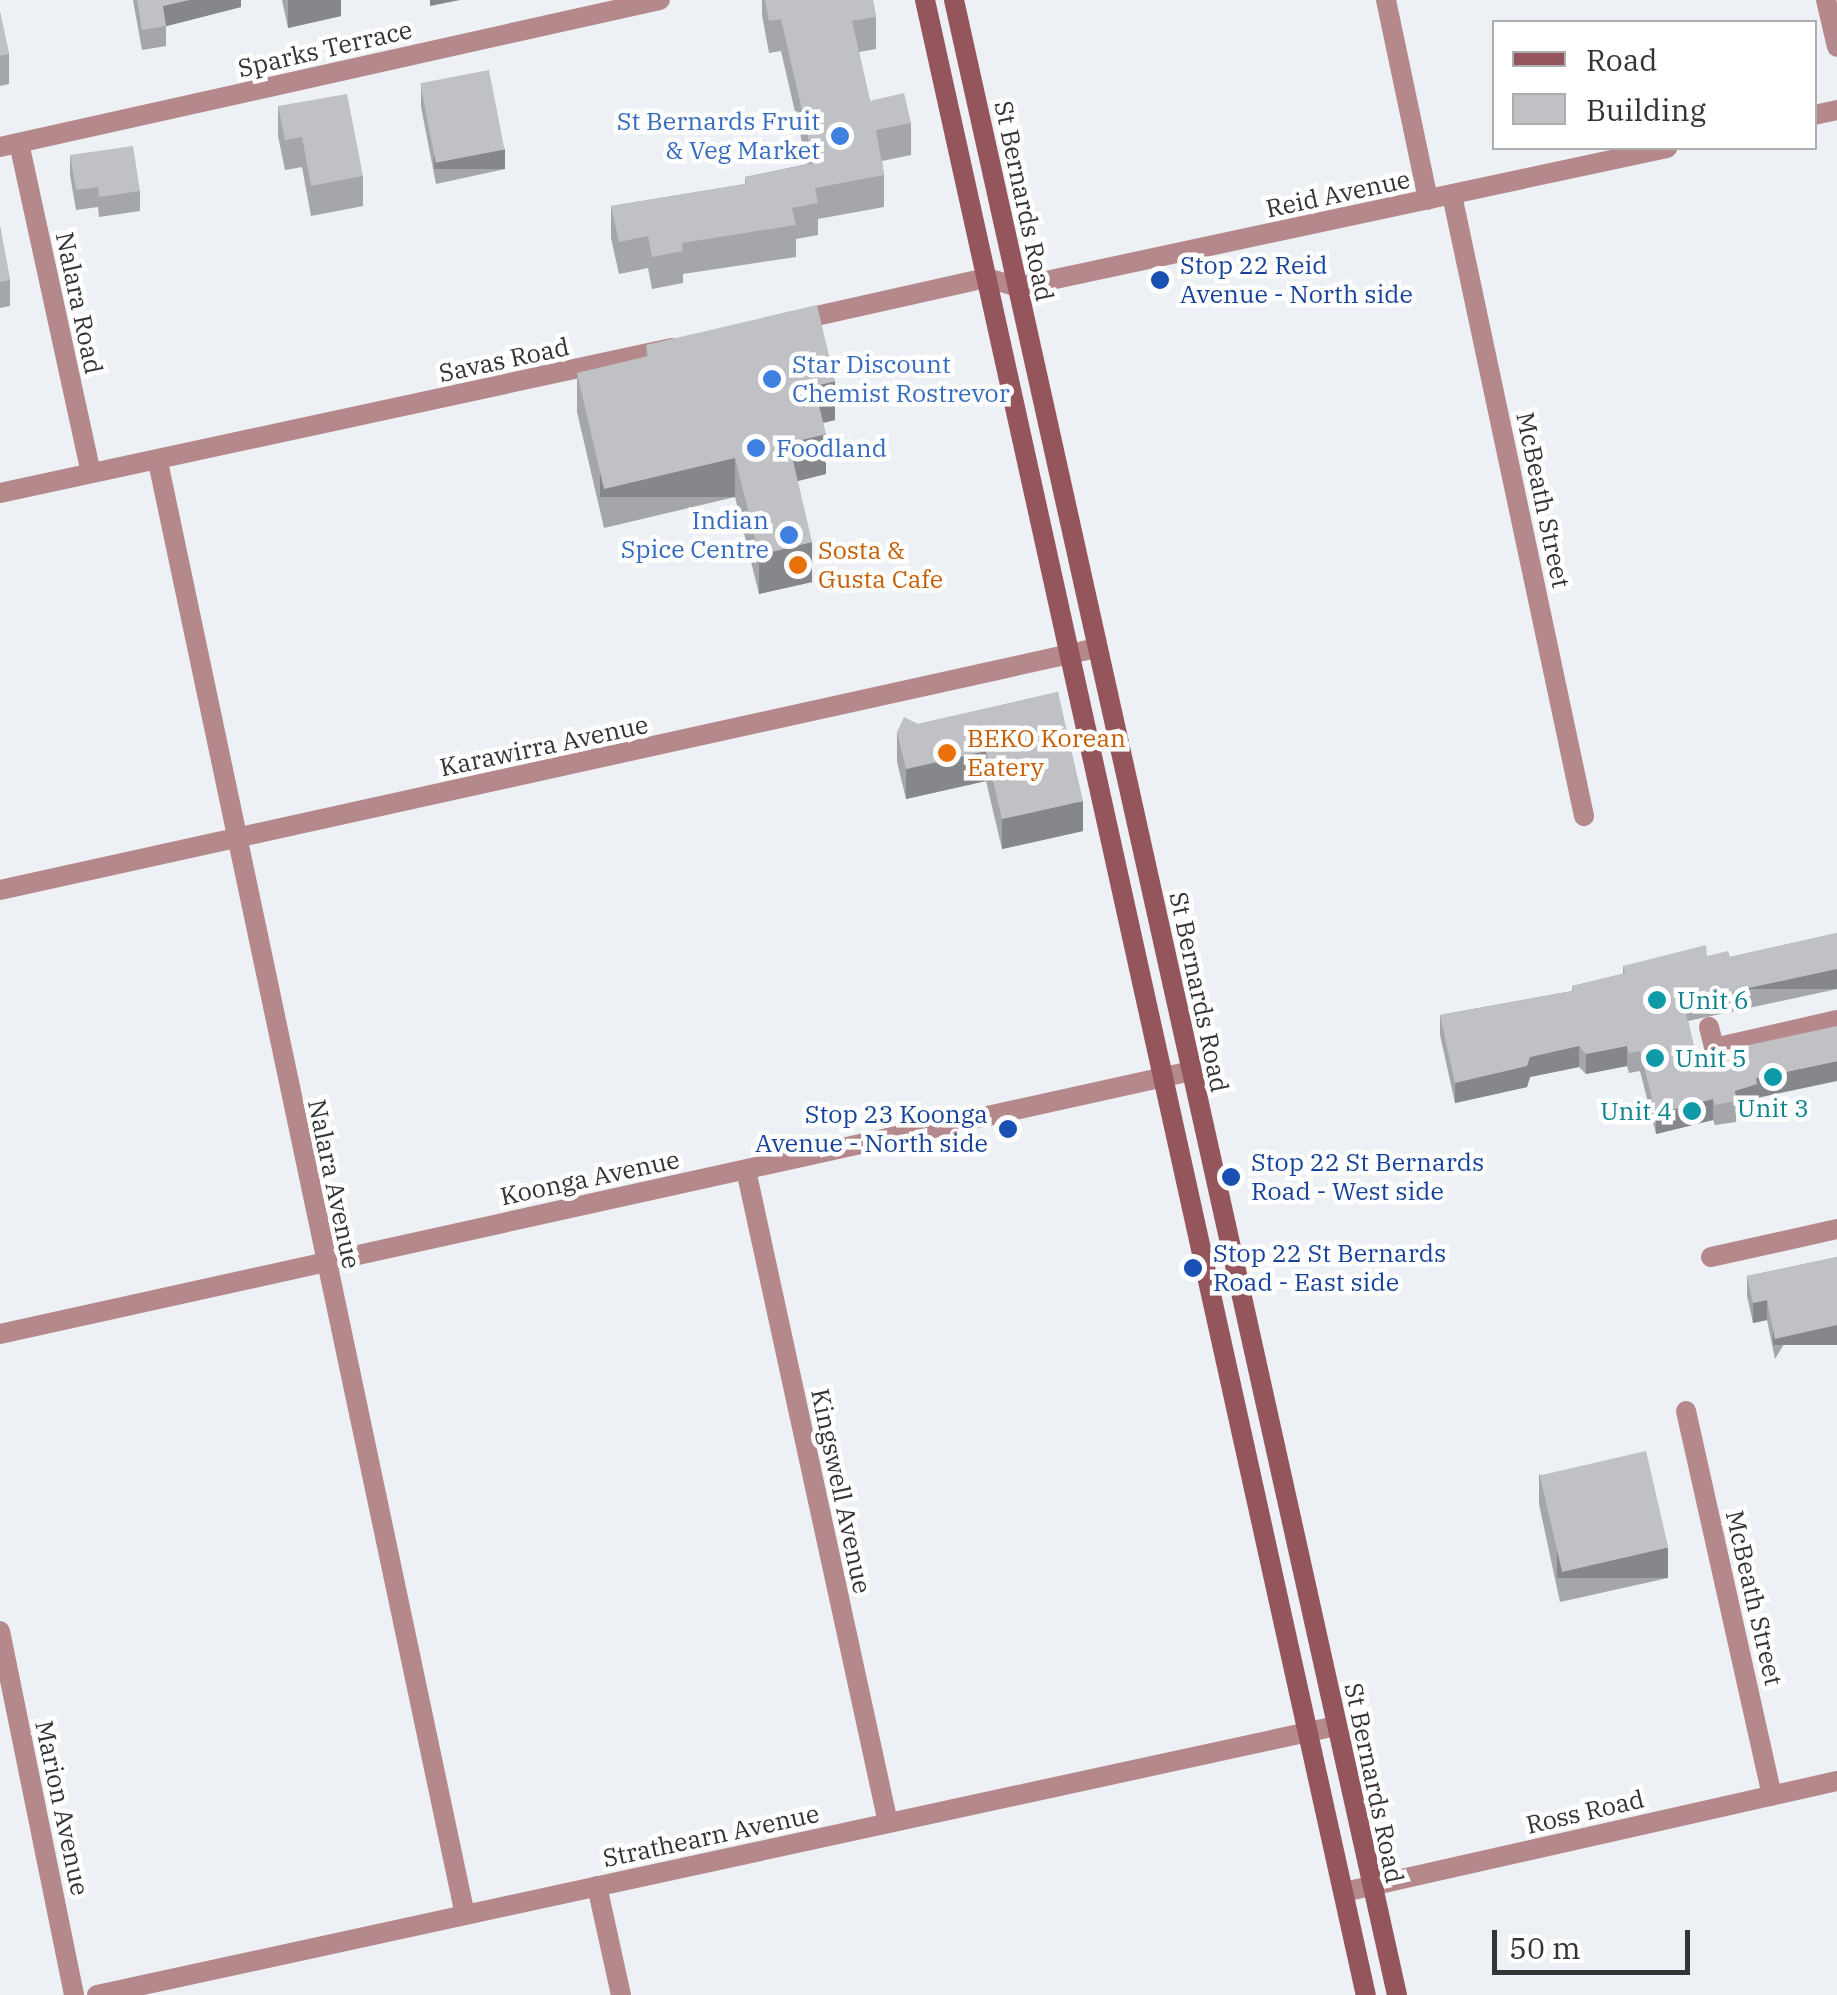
<!DOCTYPE html>
<html>
<head>
<meta charset="utf-8">
<style>
	body { margin:0 }
	#map { position:relative; width:1837px; height:1995px; overflow:hidden; background:#edf0f4; font-family:"IBM Plex Serif",serif }
	div>[style] { position:absolute }
	[style*='--x'] { left:calc(var(--x)*1px); top:calc(var(--y)*1px); width:calc(var(--w)*1px); rotate:calc(var(--a)*1deg) }
	.minor>* { height:20px; margin:-10px; padding:0 10px; transform-origin:10px; border-radius:10px; background:#b5888c }
	.tertiary>* { height:20px; margin:-10px; padding:0 10px; transform-origin:10px; border-radius:10px; background:#b5888c }
	.secondary>* { height:20px; margin:-10px; padding:0 10px; transform-origin:10px; border-radius:10px; background:#95555d }
	.wall>* { inset:0; background:#a4a6a9 }
	.shaded-wall>* { inset:0; background:#86878a; transform-origin:0 0 }
	.building>* { inset:0; background:#bfc1c5; transform-origin:0 0 }
	.dots>* { width:28px; height:28px; translate:-50% -50%; box-sizing:border-box; border:5px solid #fff; border-radius:50% }
	span { translate:-50% -50%; white-space:nowrap; text-align:center; line-height:1.15; -webkit-text-stroke:9px #fff; paint-order:stroke }
	.street-label { font-size:25px; color:#333435 }
	.shop-label { font-size:25px; color:#366cbe }
	.right { translate:-100% -50%; text-align:right }
	.left { translate:0 -50%; text-align:left }
	.transit-label { font-size:25px; color:#164399 }
	.food-label { font-size:25px; color:#c56008 }
	.culture-label { font-size:25px; color:#0d838f }
	.legend { position:absolute; left:1492px; top:20px; width:325px; height:130px; box-sizing:border-box; background:#fff; border:2px solid #adaeae; margin:0; padding:12px 18px; list-style:none; font-size:30px; color:#333435 }
	.legend li { display:flex; align-items:center; gap:20px; height:50px }
	.legend b { width:50px; border:2px solid #adaeae }
	.scale { position:absolute; left:1492px; top:1930px; width:198px; height:45px; box-sizing:border-box; border:5px solid #333435; border-top:0; padding-left:12px; font-size:30px; line-height:35px; white-space:nowrap; color:#333435; -webkit-text-stroke:8px #fff; paint-order:stroke }
</style>
</head>
<body>
<div id="map">
	<div class="minor">
		<i style="--x:1386;--y:0;--w:204;--a:78.1"></i>
		<i style="--x:1826;--y:0;--w:48;--a:76.8"></i>
		<i style="--x:19;--y:143;--w:337;--a:77.7"></i>
		<i style="--x:0;--y:147;--w:676;--a:-12.56"></i>
		<i style="--x:1452;--y:195;--w:635;--a:78"></i>
		<i style="--x:794;--y:321;--w:198;--a:-12.6"></i>
		<i style="--x:987;--y:278;--w:32;--a:16"></i>
		<i style="--x:158;--y:462;--w:1485;--a:78.07"></i>
		<i style="--x:0;--y:493;--w:687;--a:-12.18"></i>
		<i style="--x:0;--y:890;--w:1123;--a:-12.44"></i>
		<i style="--x:1709;--y:1027;--w:34;--a:76"></i>
		<i style="--x:1714;--y:1048;--w:126;--a:-12.8"></i>
		<i style="--x:746;--y:1170;--w:668;--a:77.73"></i>
		<i style="--x:1711;--y:1257;--w:129;--a:-12.5"></i>
		<i style="--x:0;--y:1334;--w:1220;--a:-12.45"></i>
		<i style="--x:1686;--y:1411;--w:394;--a:77.4"></i>
		<i style="--x:0;--y:1631;--w:371;--a:78.5"></i>
		<i style="--x:597;--y:1886;--w:112;--a:77.6"></i>
		<i style="--x:1344;--y:1892;--w:505;--a:-12.69"></i>
		<i style="--x:97;--y:1995;--w:1268;--a:-12.25"></i>
	</div>
	<div class="tertiary">
		<i style="--x:1814;--y:115;--w:24;--a:-12"></i>
		<i style="--x:1018;--y:287;--w:664;--a:-12.09"></i>
	</div>
	<div class="secondary">
		<i style="--x:925;--y:0;--w:2043;--a:77.54"></i>
		<i style="--x:954;--y:0;--w:2044;--a:77.48"></i>
	</div>
	<div class="wall">
		<i style="clip-path:polygon(133px 0,241px 0,241px 7px,166px 26px,166px 46px,142px 50px)"></i>
		<i style="clip-path:polygon(282px 0,341px 0,341px 16px,288px 28px)"></i>
		<i style="clip-path:polygon(762px 0,873px 0,876px 17px,876px 49px,859px 52px,870px 101px,911px 123px,911px 155px,882px 161px,884px 175px,884px 207px,818px 219px,818px 235px,796px 239px,796px 257px,683px 274px,683px 283px,652px 289px,648px 268px,619px 274px,611px 238px,611px 206px,745px 184px,745px 177px,807px 164px,781px 51px,769px 53px,762px 15px)"></i>
		<i style="clip-path:polygon(0 12px,9px 54px,9px 84px,0 86px)"></i>
		<i style="clip-path:polygon(421px 87px,505px 169px,436px 184px,421px 107px)"></i>
		<i style="clip-path:polygon(278px 106px,363px 176px,363px 206px,311px 216px,302px 167px,285px 170px,278px 136px)"></i>
		<i style="clip-path:polygon(70px 155px,140px 191px,140px 211px,99px 217px,98px 207px,76px 210px,70px 175px)"></i>
		<i style="clip-path:polygon(0 226px,10px 280px,10px 306px,0 308px)"></i>
		<i style="clip-path:polygon(646px 345px,835px 420px,823px 423px,826px 474px,798px 481px,812px 582px,759px 594px,735px 497px,604px 528px,577px 412px,577px 373px,646px 357px)"></i>
		<i style="clip-path:polygon(1058px 692px,1083px 831px,1002px 849px,986px 781px,906px 799px,897px 762px,897px 732px,918px 724px)"></i>
		<i style="clip-path:polygon(1837px 933px,1837px 989px,1688px 1021px,1696px 1055px,1757px 1098px,1757px 1105px,1736px 1111px,1736px 1122px,1715px 1125px,1713px 1120px,1656px 1134px,1640px 1071px,1629px 1073px,1627px 1066px,1586px 1074px,1579px 1067px,1530px 1077px,1527px 1087px,1455px 1103px,1440px 1035px,1440px 1015px,1572px 991px,1572px 986px,1623px 974px,1623px 966px,1707px 956px,1730px 957px)"></i>
		<i style="clip-path:polygon(1837px 1257px,1775px 1359px,1767px 1320px,1753px 1323px,1747px 1296px,1747px 1276px)"></i>
		<i style="clip-path:polygon(1539px 1474px,1668px 1578px,1560px 1602px,1539px 1504px)"></i>
	</div>
	<div class="shaded-wall">
		<i style="clip-path:polygon(189px 0,241px 0,241px 7px,163px 27px,163px 6px)"></i>
		<i style="clip-path:polygon(288px 0,341px 0,341px 16px,288px 28px)"></i>
		<i style="clip-path:polygon(430px 0,460px 0,430px 6px)"></i>
		<i style="left:505px;top:149px;width:20px;height:71px;rotate:90deg"></i>
		<i style="clip-path:polygon(835px 381px,835px 420px,814px 425px,814px 386px)"></i>
		<i style="clip-path:polygon(826px 434px,826px 474px,789px 483px,789px 443px)"></i>
		<i style="left:735px;top:458px;width:39px;height:135px;rotate:90deg"></i>
		<i style="clip-path:polygon(812px 542px,812px 582px,759px 594px,759px 555px)"></i>
		<i style="clip-path:polygon(986px 751px,986px 781px,906px 799px,906px 769px)"></i>
		<i style="clip-path:polygon(1083px 801px,1083px 831px,1002px 849px,1002px 819px)"></i>
		<i style="left:1837px;top:969px;width:20px;height:157px;rotate:90deg"></i>
		<i style="clip-path:polygon(1579px 1046px,1579px 1067px,1530px 1077px,1527px 1087px,1455px 1103px,1455px 1083px,1530px 1057px)"></i>
		<i style="clip-path:polygon(1627px 1046px,1627px 1066px,1586px 1074px,1586px 1054px)"></i>
		<i style="clip-path:polygon(1837px 1061px,1837px 1081px,1757px 1098px,1757px 1105px,1736px 1111px,1735px 1091px,1756px 1078px)"></i>
		<i style="clip-path:polygon(1713px 1099px,1713px 1120px,1656px 1134px,1656px 1114px)"></i>
		<i style="clip-path:polygon(1767px 1300px,1767px 1320px,1753px 1323px,1753px 1303px)"></i>
		<i style="left:1837px;top:1325px;width:20px;height:64px;rotate:90deg"></i>
		<i style="left:1668px;top:1548px;width:30px;height:111px;rotate:90deg"></i>
	</div>
	<div class="building">
		<i style="clip-path:polygon(137px 0,189px 0,163px 6px,166px 26px,142px 30px)"></i>
		<i style="clip-path:polygon(765px 0,873px 0,876px 17px,852px 21px,870px 101px,904px 93px,911px 123px,876px 130px,884px 175px,815px 188px,818px 203px,792px 208px,796px 225px,682px 243px,683px 251px,652px 257px,648px 236px,619px 242px,611px 206px,746px 184px,745px 177px,814px 163px,781px 19px,769px 21px)"></i>
		<i style="clip-path:polygon(0 12px,9px 54px,0 56px)"></i>
		<i style="left:489px;top:70px;width:81px;height:70px;rotate:79deg"></i>
		<i style="clip-path:polygon(347px 94px,363px 176px,311px 186px,302px 137px,285px 140px,278px 106px)"></i>
		<i style="clip-path:polygon(133px 146px,140px 191px,99px 197px,98px 187px,76px 190px,70px 155px)"></i>
		<i style="clip-path:polygon(0 226px,10px 280px,0 282px)"></i>
		<i style="clip-path:polygon(817px 305px,835px 381px,814px 386px,826px 434px,789px 443px,812px 542px,759px 555px,735px 458px,604px 489px,577px 373px,648px 356px,646px 345px)"></i>
		<i style="clip-path:polygon(1058px 692px,1083px 801px,1002px 819px,986px 751px,906px 769px,897px 732px,904px 717px,918px 724px)"></i>
		<i style="clip-path:polygon(1837px 933px,1837px 969px,1683px 1002px,1696px 1055px,1715px 1060px,1731px 1049px,1837px 1026px,1837px 1061px,1756px 1078px,1757px 1084px,1735px 1091px,1736px 1101px,1715px 1105px,1713px 1099px,1656px 1114px,1640px 1051px,1629px 1053px,1627px 1046px,1586px 1054px,1579px 1046px,1530px 1057px,1527px 1066px,1455px 1083px,1440px 1015px,1573px 991px,1572px 986px,1625px 973px,1623px 966px,1706px 945px,1707px 956px,1728px 951px,1730px 957px)"></i>
		<i style="clip-path:polygon(1837px 1257px,1837px 1325px,1775px 1339px,1767px 1300px,1753px 1303px,1747px 1276px)"></i>
		<i style="left:1646px;top:1451px;width:99px;height:109px;rotate:77deg"></i>
	</div>
	<div class="dots">
		<i style="left:840px;top:136px;background:#3f7fe0"></i>
		<i style="left:1160px;top:280px;background:#1a4fb4"></i>
		<i style="left:772px;top:379px;background:#3f7fe0"></i>
		<i style="left:756px;top:448px;background:#3f7fe0"></i>
		<i style="left:789px;top:535px;background:#3f7fe0"></i>
		<i style="left:798px;top:565px;background:#e8710a"></i>
		<i style="left:947px;top:753px;background:#e8710a"></i>
		<i style="left:1657px;top:1000px;background:#0f9aa8"></i>
		<i style="left:1655px;top:1058px;background:#0f9aa8"></i>
		<i style="left:1773px;top:1077px;background:#0f9aa8"></i>
		<i style="left:1692px;top:1111px;background:#0f9aa8"></i>
		<i style="left:1008px;top:1129px;background:#1a4fb4"></i>
		<i style="left:1231px;top:1177px;background:#1a4fb4"></i>
		<i style="left:1193px;top:1268px;background:#1a4fb4"></i>
	</div>
	<div class="street-label">
		<span style="left:325px;top:49px;rotate:-13deg">Sparks Terrace</span>
		<span style="left:1338px;top:194px;rotate:-12deg">Reid Avenue</span>
		<span style="left:1024px;top:201px;rotate:78deg">St Bernards Road</span>
		<span style="left:79px;top:303px;rotate:78deg">Nalara Road</span>
		<span style="left:504px;top:360px;rotate:-12deg">Savas Road</span>
		<span style="left:1543px;top:500px;rotate:78deg">McBeath Street</span>
		<span style="left:544px;top:746px;rotate:-12deg">Karawirra Avenue</span>
		<span style="left:1199px;top:992px;rotate:78deg">St Bernards Road</span>
		<span style="left:590px;top:1178px;rotate:-12deg">Koonga Avenue</span>
		<span style="left:334px;top:1184px;rotate:78deg">Nalara Avenue</span>
		<span style="left:841px;top:1491px;rotate:78deg">Kingswell Avenue</span>
		<span style="left:1754px;top:1598px;rotate:77deg">McBeath Street</span>
		<span style="left:1374px;top:1783px;rotate:78deg">St Bernards Road</span>
		<span style="left:62px;top:1808px;rotate:78deg">Marion Avenue</span>
		<span style="left:1585px;top:1812px;rotate:-13deg">Ross Road</span>
		<span style="left:711px;top:1836px;rotate:-12deg">Strathearn Avenue</span>
	</div>
	<div class="shop-label">
		<span class="right" style="left:820px;top:136px">St Bernards Fruit<br>&amp; Veg Market</span>
		<span class="left" style="left:792px;top:379px">Star Discount<br>Chemist Rostrevor</span>
		<span class="left" style="left:776px;top:448px">Foodland</span>
		<span class="right" style="left:769px;top:535px">Indian<br>Spice Centre</span>
	</div>
	<div class="transit-label">
		<span class="left" style="left:1180px;top:280px">Stop 22 Reid<br>Avenue - North side</span>
		<span class="right" style="left:988px;top:1129px">Stop 23 Koonga<br>Avenue - North side</span>
		<span class="left" style="left:1251px;top:1177px">Stop 22 St Bernards<br>Road - West side</span>
		<span class="left" style="left:1213px;top:1268px">Stop 22 St Bernards<br>Road - East side</span>
	</div>
	<div class="food-label">
		<span class="left" style="left:818px;top:565px">Sosta &amp;<br>Gusta Cafe</span>
		<span class="left" style="left:967px;top:753px">BEKO Korean<br>Eatery</span>
	</div>
	<div class="culture-label">
		<span class="left" style="left:1677px;top:1000px">Unit 6</span>
		<span class="left" style="left:1675px;top:1058px">Unit 5</span>
		<span style="left:1773px;top:1108px">Unit 3</span>
		<span class="right" style="left:1672px;top:1111px">Unit 4</span>
	</div>
	<ul class="legend">
	<li><b style="height:12px;background:#95555d"></b>Road</li>
	<li><b style="height:28px;background:#bfc1c5"></b>Building</li>
	</ul>
	<div class="scale">50 m</div>
</div>
</body>
</html>
